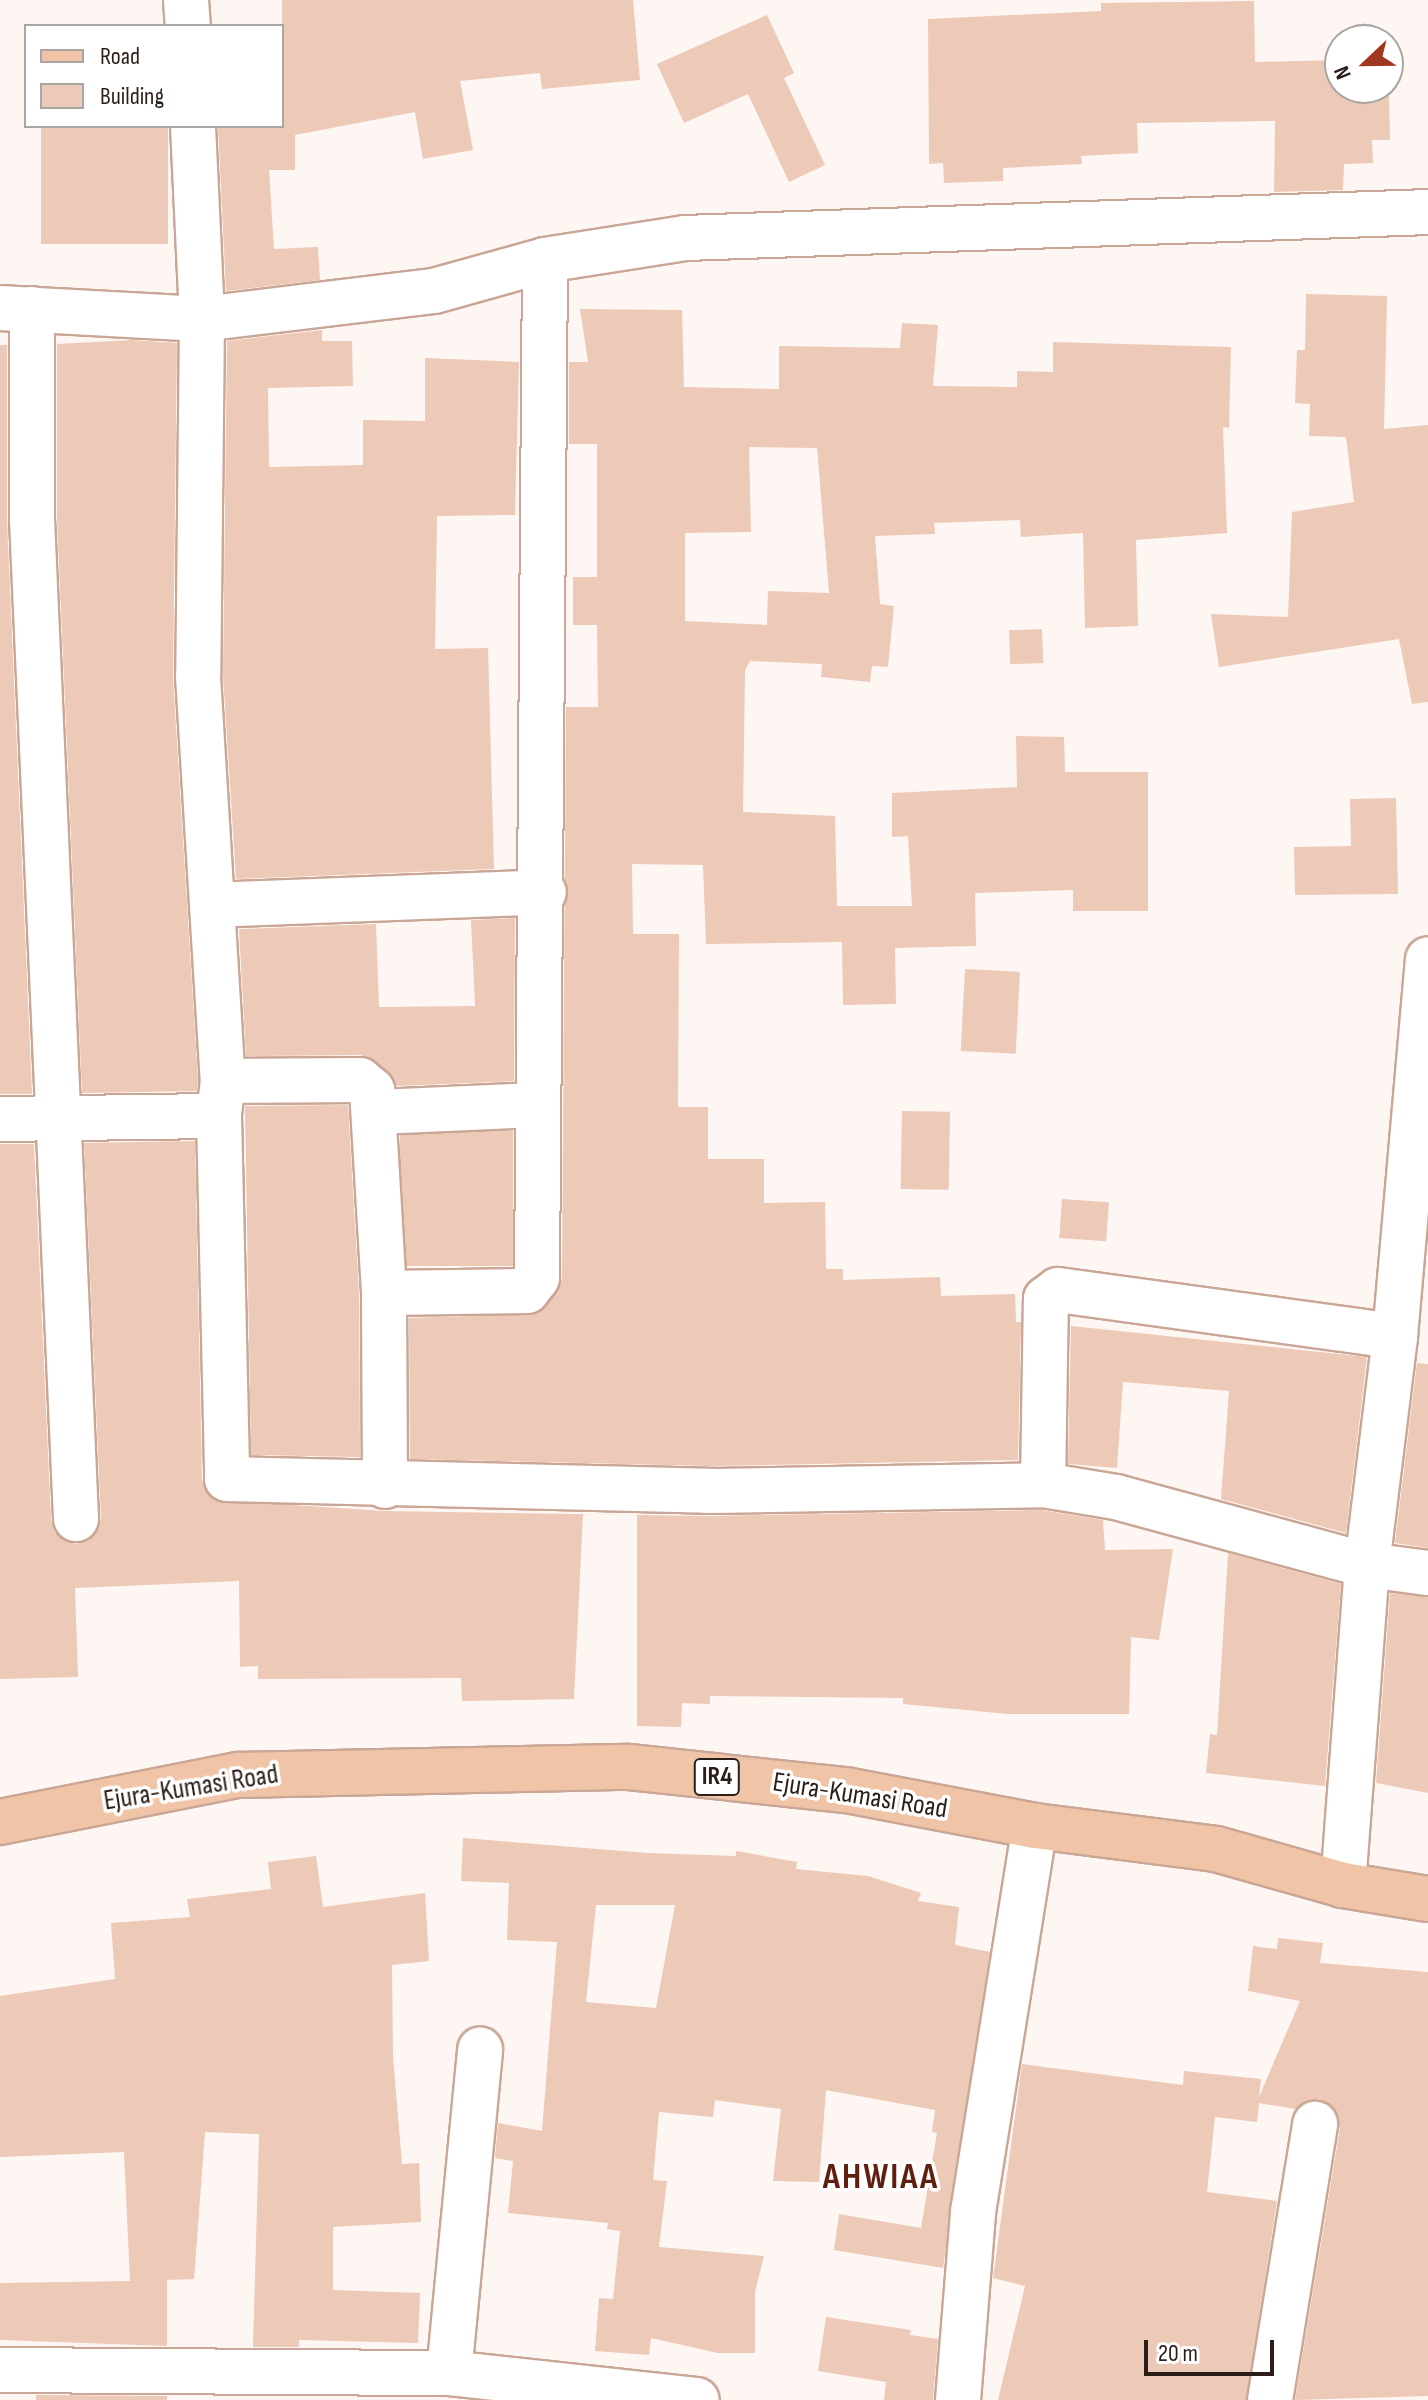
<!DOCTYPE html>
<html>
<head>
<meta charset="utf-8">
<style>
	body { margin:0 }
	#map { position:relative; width:1428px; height:2400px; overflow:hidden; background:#fef6f2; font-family:"Sofia Sans Condensed",sans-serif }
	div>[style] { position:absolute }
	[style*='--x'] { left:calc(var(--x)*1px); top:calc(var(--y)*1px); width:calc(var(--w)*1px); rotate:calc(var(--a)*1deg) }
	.building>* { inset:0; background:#edc9b7; transform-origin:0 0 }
	.roads { filter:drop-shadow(2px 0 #c9a695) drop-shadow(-2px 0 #c9a695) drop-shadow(0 2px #c9a695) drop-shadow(0 -2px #c9a695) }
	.minor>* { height:44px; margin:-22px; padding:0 22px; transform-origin:22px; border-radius:22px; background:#fff }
	.major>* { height:44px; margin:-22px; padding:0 22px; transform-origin:22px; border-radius:22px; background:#f0c5a7 }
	span { translate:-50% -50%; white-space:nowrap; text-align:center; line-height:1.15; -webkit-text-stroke:7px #fff; paint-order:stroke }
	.shield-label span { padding:2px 6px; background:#fff; border:2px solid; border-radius:6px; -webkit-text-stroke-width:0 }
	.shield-label { font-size:26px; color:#2b1d17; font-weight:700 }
	.street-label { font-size:28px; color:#2b1d17 }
	.district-label { font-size:36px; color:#611f0f; font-weight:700; letter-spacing:2px }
	.legend { position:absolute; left:24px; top:24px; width:260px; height:104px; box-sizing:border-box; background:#fff; border:2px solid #aaa5a2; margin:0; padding:10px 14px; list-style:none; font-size:24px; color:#2b1d17 }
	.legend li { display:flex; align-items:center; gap:16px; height:40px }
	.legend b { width:40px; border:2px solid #aaa5a2 }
	.north { position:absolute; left:1324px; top:24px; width:80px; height:80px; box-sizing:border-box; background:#fff; border:2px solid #aaa5a2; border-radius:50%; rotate:248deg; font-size:22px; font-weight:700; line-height:32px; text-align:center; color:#2b1d17 }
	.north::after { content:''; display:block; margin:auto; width:28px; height:36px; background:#a0371f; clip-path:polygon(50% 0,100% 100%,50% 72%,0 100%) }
	.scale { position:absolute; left:1144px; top:2340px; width:130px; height:36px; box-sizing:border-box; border:4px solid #2b1d17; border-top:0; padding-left:10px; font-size:24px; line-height:28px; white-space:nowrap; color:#2b1d17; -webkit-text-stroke:6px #fff; paint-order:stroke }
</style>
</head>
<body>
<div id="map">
	<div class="building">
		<i style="clip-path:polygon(282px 0,633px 0,640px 80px,542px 89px,540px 73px,460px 81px,473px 150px,423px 159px,415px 112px,295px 135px,295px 170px,269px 170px,274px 249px,318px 247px,320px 280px,226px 291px,218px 126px,282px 126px)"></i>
		<i style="clip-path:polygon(1254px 1px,1255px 62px,1340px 60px,1340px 88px,1374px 88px,1374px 95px,1389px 94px,1390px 140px,1372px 140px,1373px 163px,1344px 164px,1343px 190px,1274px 192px,1275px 121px,1137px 123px,1138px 153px,1081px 156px,1082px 164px,1003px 168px,1003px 181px,944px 183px,943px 163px,929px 164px,928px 19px,1101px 11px,1101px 3px)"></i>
		<i style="clip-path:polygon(767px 15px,794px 73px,784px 78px,825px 165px,789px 182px,748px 94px,684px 123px,657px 64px)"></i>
		<i style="left:41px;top:126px;width:127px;height:118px"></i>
		<i style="clip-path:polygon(1306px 294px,1387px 296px,1384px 429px,1428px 425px,1428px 702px,1412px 704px,1399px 639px,1219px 667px,1211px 614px,1288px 617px,1292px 512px,1354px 502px,1346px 437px,1309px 436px,1310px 404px,1295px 403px,1297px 350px,1305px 350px)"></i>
		<i style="clip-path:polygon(evenodd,580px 309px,682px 310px,684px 387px,779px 389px,779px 346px,900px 348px,902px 323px,938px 325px,933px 386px,1017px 387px,1017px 371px,1053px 372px,1053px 342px,1231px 347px,1229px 428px,1223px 427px,1227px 533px,1136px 540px,1138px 626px,1085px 628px,1083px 533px,1021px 537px,1020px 520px,934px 523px,935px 534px,875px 536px,880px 604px,894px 606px,888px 667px,872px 666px,870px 682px,821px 677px,822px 664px,750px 661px,745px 670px,743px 812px,835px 816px,837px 906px,912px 906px,908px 836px,892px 837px,892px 793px,1017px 787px,1016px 736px,1064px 737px,1065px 772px,1148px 772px,1148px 911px,1073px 911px,1073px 890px,975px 893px,976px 946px,895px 948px,896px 1004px,843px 1005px,842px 942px,706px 944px,703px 865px,632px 864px,633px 934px,679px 934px,678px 1107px,708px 1107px,708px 1159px,764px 1159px,764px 1203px,825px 1202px,826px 1269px,843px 1269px,843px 1280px,940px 1277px,941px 1296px,1015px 1294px,1016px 1322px,1021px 1322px,1018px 1460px,708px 1466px,410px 1459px,409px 1318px,538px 1314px,557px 1293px,562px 1278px,566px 707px,598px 707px,597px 625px,573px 625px,573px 577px,597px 577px,597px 444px,569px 444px,569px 362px,588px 362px,580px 309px,749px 447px,817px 448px,829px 593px,768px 591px,767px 625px,685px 621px,685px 533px,751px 532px,749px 447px)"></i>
		<i style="clip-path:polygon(322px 330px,322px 341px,352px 341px,353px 386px,268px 388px,269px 467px,363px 465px,363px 420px,425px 421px,425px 358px,519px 362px,515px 515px,437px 516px,435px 649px,488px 648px,494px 869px,236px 879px,223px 675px,227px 341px)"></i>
		<i style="clip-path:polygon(131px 340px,177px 343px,173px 678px,198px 1080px,197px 1091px,82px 1093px,57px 518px,57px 344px)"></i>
		<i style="clip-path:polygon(0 345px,7px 345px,7px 520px,32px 1094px,0 1094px)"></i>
		<i style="left:1042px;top:629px;width:34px;height:33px;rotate:88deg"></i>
		<i style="clip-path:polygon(1396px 798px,1398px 894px,1295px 895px,1294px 847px,1351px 846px,1350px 799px)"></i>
		<i style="clip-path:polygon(515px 918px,514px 1081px,396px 1086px,388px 1071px,361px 1055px,246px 1056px,239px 929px,376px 924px,379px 1007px,475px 1006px,471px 920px)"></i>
		<i style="left:965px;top:969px;width:55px;height:82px;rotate:3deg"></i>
		<i style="clip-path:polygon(348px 1105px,359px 1294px,360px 1457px,251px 1455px,245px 1106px)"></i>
		<i style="left:902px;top:1111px;width:48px;height:78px;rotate:1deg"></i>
		<i style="left:513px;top:1131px;width:135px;height:113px;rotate:90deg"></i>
		<i style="clip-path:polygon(195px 1141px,202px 1480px,214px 1500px,384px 1511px,707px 1516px,1041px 1510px,1103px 1520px,1105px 1550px,1173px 1549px,1159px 1640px,1131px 1637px,1129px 1714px,1008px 1714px,903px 1704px,903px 1698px,710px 1696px,710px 1704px,682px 1703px,681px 1727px,637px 1726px,637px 1515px,583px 1514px,574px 1699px,462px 1701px,461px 1678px,258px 1679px,258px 1666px,240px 1667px,239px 1581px,75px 1588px,78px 1677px,0 1679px,0 1144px,34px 1144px,51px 1520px,55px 1533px,76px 1544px,90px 1540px,101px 1518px,84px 1143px)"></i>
		<i style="left:1062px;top:1199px;width:47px;height:39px;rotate:4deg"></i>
		<i style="clip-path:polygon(1071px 1326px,1367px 1357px,1346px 1533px,1221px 1499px,1229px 1391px,1123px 1382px,1117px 1468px,1068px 1464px)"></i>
		<i style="clip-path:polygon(1417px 1363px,1428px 1364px,1428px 1548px,1395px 1543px)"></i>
		<i style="clip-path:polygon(1228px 1553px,1341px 1584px,1325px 1786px,1206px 1773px,1210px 1734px,1217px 1735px)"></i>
		<i style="clip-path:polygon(1390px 1593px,1428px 1597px,1428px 1793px,1376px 1783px)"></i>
		<i style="clip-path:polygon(evenodd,463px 1838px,647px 1853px,736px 1856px,736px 1851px,797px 1862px,796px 1869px,868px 1876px,921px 1893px,918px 1901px,959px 1907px,955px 1945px,990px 1952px,943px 2268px,834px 2250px,839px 2214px,921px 2228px,937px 2133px,932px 2132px,935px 2110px,826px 2090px,819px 2182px,773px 2181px,781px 2109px,715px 2100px,713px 2117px,659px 2112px,653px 2180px,667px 2181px,659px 2247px,764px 2256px,755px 2292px,755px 2353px,718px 2353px,651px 2338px,649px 2355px,595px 2351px,599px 2298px,613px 2299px,620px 2231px,607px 2229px,608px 2223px,508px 2213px,513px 2161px,495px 2158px,498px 2123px,542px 2131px,557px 1942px,507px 1940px,509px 1883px,461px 1881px,463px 1838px,596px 1905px,675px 1905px,656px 2008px,586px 2002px,596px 1905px)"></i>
		<i style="clip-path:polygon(316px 1856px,323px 1907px,425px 1893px,429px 1961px,392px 1965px,393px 2057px,402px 2164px,419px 2163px,421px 2222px,333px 2227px,333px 2290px,420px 2293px,418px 2343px,299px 2340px,299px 2347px,253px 2347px,259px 2134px,205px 2132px,194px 2279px,167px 2280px,167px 2346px,0 2340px,0 2283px,130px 2281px,124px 2152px,0 2157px,0 1996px,115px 1979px,111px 1923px,190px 1917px,187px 1899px,271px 1889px,268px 1862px)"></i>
		<i style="clip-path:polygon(1278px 1938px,1323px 1943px,1320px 1963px,1428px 1972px,1428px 2396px,1295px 2400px,1340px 2128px,1331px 2105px,1318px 2099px,1295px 2109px,1259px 2103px,1257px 2122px,1215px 2117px,1207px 2192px,1277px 2201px,1246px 2400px,998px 2400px,1025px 2286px,993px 2278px,1022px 2064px,1183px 2085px,1184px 2071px,1261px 2079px,1259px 2097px,1300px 2001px,1248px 1991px,1253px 1946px,1277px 1949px)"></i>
		<i style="clip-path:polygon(826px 2317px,911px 2330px,910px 2335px,938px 2339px,933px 2400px,884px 2400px,886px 2382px,818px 2371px)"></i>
		<i style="clip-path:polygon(36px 2395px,167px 2396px,167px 2400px,36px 2400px)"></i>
	</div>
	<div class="roads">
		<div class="minor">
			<i style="--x:186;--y:0;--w:26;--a:86"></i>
			<i style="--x:193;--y:126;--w:193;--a:87.3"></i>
			<i style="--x:202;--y:319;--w:357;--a:90.6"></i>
			<i style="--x:198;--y:676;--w:406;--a:86.5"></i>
			<i style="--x:223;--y:1081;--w:35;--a:97"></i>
			<i style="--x:219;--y:1116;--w:363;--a:88.7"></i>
			<i style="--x:227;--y:1479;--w:481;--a:1.4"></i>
			<i style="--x:708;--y:1491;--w:335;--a:-1"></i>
			<i style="--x:1043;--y:1485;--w:74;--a:9.3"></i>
			<i style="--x:1116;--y:1497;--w:260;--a:15.2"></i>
			<i style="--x:1367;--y:1565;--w:62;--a:7.5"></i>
			<i style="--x:0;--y:308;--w:202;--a:3.1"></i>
			<i style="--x:202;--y:319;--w:234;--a:-6.9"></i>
			<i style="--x:434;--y:291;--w:115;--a:-15.6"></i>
			<i style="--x:545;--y:260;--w:142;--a:-8.9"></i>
			<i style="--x:685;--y:238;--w:743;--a:-2"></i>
			<i style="--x:32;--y:309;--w:210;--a:90"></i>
			<i style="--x:32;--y:519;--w:1001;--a:87.48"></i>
			<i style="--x:212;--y:905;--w:332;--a:-2.2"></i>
			<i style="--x:223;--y:1081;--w:137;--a:-0.4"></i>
			<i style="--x:360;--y:1080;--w:16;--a:40"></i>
			<i style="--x:372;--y:1090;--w:203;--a:86.6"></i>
			<i style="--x:384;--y:1293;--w:193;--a:89.7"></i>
			<i style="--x:377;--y:1112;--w:160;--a:-2.5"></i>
			<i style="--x:0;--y:1119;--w:219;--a:-0.8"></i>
			<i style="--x:384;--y:1293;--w:143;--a:-0.8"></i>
			<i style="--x:527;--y:1291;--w:16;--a:-52"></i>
			<i style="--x:537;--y:1278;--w:1018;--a:-89.55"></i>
			<i style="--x:1043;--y:1485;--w:186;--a:-89.1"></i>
			<i style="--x:1046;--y:1299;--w:15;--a:-37"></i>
			<i style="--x:1058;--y:1290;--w:340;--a:7.8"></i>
			<i style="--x:1343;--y:1885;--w:321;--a:-85.7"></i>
			<i style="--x:1367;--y:1565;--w:231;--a:-83"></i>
			<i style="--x:1395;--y:1336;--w:378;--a:-85"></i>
			<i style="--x:0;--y:2370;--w:449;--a:0.4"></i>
			<i style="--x:449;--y:2373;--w:249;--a:6.2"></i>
			<i style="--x:449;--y:2373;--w:325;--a:-84.5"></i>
			<i style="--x:958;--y:2400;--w:189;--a:-85.4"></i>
			<i style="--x:973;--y:2212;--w:391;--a:-80.9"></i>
			<i style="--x:1270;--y:2400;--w:280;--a:-80.7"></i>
		</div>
		<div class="major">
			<i style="--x:0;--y:1822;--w:243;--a:-11.2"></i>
			<i style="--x:238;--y:1775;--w:391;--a:-1.2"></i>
			<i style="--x:629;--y:1767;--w:218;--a:6.1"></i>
			<i style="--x:846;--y:1790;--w:192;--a:10.8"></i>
			<i style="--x:1035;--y:1826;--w:182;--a:7.2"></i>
			<i style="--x:1216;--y:1849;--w:132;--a:15.8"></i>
			<i style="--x:1343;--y:1885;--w:86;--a:9.4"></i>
		</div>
	</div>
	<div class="shield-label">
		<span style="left:717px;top:1777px">IR4</span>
	</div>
	<div class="street-label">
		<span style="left:191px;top:1788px;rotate:-9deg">Ejura-Kumasi Road</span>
		<span style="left:860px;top:1796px;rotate:9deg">Ejura-Kumasi Road</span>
	</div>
	<div class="district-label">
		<span style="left:881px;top:2178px">AHWIAA</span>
	</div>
	<ul class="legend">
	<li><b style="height:10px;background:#f0c5a7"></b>Road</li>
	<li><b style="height:22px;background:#edc9b7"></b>Building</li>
	</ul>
	<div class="north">N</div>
	<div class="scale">20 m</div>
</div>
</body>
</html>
